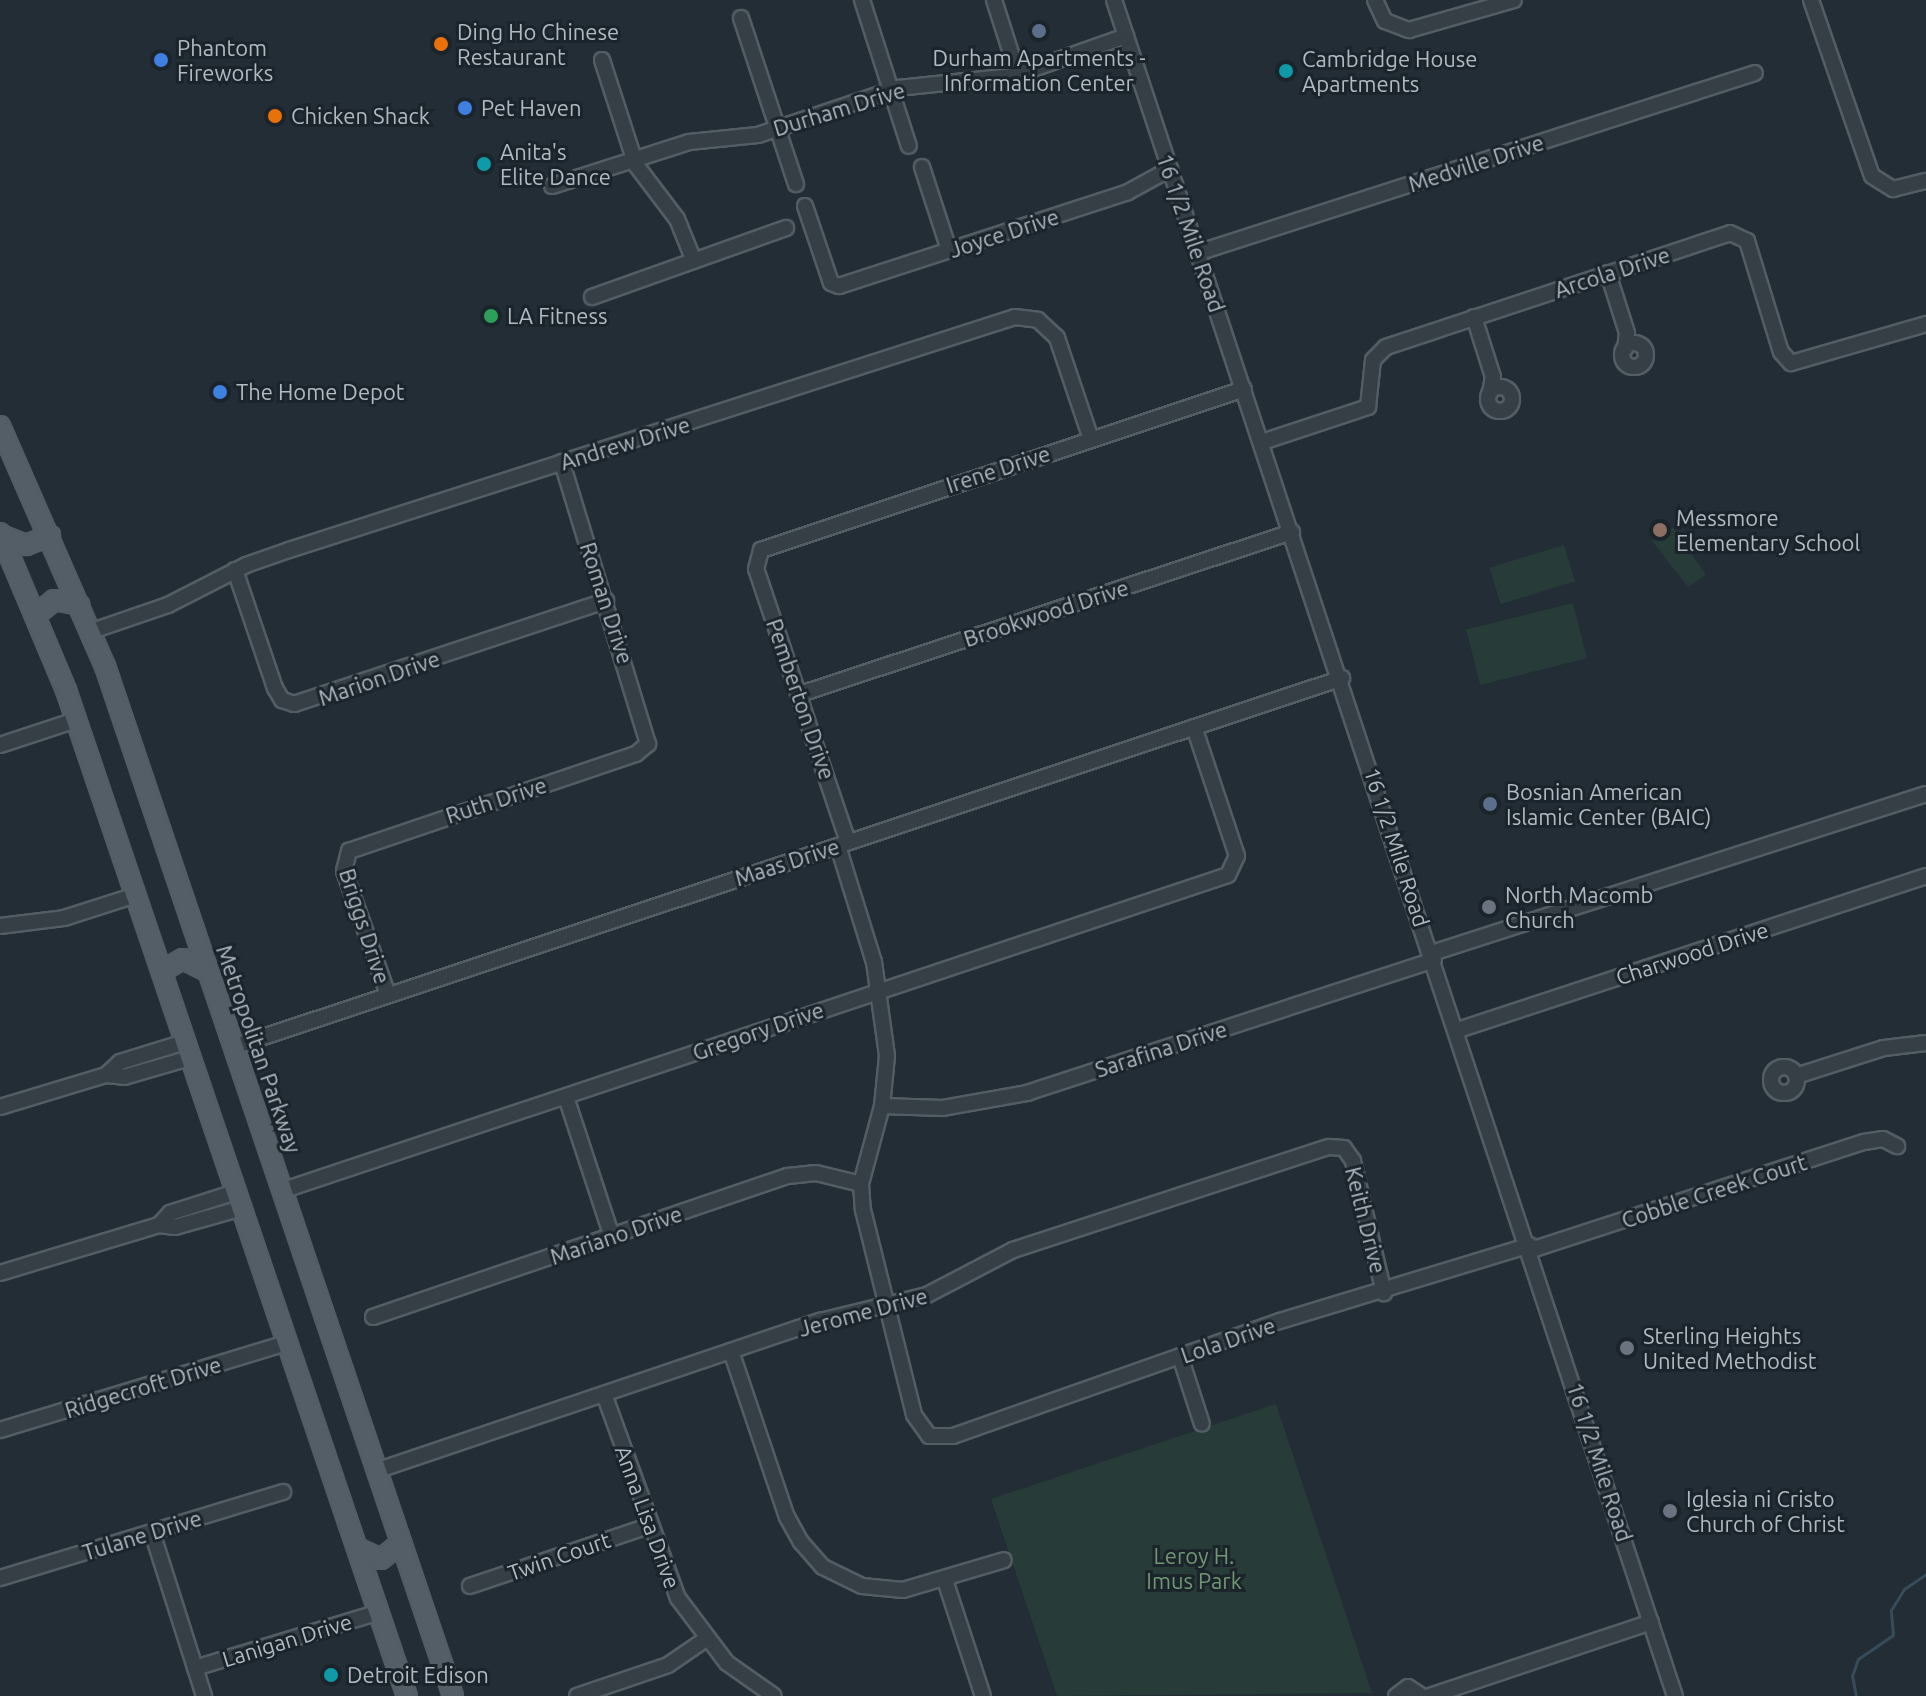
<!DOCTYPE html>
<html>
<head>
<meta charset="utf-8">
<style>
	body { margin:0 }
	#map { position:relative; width:1926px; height:1696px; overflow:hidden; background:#222d36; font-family:Ubuntu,sans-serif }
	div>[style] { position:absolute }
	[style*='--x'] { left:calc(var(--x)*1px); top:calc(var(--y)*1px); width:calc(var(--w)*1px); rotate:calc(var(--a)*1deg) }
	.green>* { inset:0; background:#273b38; transform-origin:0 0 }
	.stream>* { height:3px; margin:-1.5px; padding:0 1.5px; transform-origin:1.5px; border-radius:1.5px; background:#374c5b }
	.roads { filter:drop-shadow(2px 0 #535d64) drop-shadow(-2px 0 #535d64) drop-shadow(0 2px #535d64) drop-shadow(0 -2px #535d64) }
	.minor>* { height:14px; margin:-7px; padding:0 7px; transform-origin:7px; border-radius:7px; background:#363f46 }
	.minor>.ring { margin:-7px; padding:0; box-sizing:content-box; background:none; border:14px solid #363f46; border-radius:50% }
	.major>* { height:18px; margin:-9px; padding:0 9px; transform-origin:9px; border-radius:9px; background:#545e66 }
	.dots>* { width:22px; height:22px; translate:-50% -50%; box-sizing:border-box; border:4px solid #1b242b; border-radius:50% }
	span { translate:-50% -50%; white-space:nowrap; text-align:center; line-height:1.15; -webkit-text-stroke:6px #1b242b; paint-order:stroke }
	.poi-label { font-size:22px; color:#b0bac3 }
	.left { translate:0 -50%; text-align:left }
	.street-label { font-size:22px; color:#b0bac3 }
	.park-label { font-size:22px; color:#719674 }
</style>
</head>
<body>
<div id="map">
	<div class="green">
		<i style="clip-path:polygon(1673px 527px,1706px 575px,1688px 587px,1652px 541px)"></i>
		<i style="left:1564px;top:545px;width:38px;height:78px;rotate:73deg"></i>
		<i style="left:1573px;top:603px;width:57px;height:110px;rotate:76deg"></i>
		<i style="clip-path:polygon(1276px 1404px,1372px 1693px,1057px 1696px,991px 1499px)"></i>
	</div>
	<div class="stream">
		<i style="--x:1856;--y:1696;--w:20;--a:-101"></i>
		<i style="--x:1852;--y:1676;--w:18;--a:-71"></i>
		<i style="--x:1858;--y:1659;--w:42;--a:-34.4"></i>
		<i style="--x:1893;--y:1635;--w:25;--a:-95"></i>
		<i style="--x:1891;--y:1610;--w:25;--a:-58"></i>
		<i style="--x:1904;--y:1589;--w:27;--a:-34"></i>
	</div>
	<div class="roads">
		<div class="minor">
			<i style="--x:862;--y:0;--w:153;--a:72.2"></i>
			<i style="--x:994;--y:0;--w:79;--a:72.3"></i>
			<i style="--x:1114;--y:0;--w:1786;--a:71.7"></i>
			<i style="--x:1375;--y:0;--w:23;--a:65"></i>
			<i style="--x:1385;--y:21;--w:26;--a:21"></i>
			<i style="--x:1409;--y:30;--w:109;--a:-15.9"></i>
			<i style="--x:1811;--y:0;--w:186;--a:70.9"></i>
			<i style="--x:1872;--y:176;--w:25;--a:32"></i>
			<i style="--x:1893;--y:189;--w:34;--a:-14"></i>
			<i style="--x:741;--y:18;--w:175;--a:71.7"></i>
			<i style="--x:602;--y:60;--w:110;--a:72.1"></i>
			<i style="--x:636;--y:165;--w:68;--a:52.8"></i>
			<i style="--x:677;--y:219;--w:45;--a:68"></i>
			<i style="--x:922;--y:167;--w:87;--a:72"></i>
			<i style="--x:552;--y:186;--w:144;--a:-17.8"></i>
			<i style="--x:689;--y:142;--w:69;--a:-5.8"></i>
			<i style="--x:758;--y:135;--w:148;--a:-18.6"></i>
			<i style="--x:898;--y:88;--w:116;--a:-6"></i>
			<i style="--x:1013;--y:76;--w:120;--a:-19.5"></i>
			<i style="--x:805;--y:206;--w:81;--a:71.3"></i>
			<i style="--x:831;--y:283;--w:9;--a:21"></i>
			<i style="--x:839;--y:286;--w:304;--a:-18"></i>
			<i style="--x:1128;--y:192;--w:48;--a:-28.7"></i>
			<i style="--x:1197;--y:253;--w:586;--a:-17.88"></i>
			<i style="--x:1608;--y:273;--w:63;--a:72.4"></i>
			<i style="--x:1627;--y:333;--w:16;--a:97"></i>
			<i style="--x:592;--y:297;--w:206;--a:-19.6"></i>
			<i style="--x:1474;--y:317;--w:63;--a:72.4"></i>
			<i style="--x:1493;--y:377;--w:15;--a:101"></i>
			<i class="ring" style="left:1622px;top:343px;width:10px;height:10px"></i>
			<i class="ring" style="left:1488px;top:387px;width:10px;height:10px"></i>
			<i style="--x:1262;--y:442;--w:112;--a:-18.3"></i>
			<i style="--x:1368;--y:407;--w:47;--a:-83.9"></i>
			<i style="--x:1373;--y:360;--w:18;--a:-45"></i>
			<i style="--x:1386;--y:347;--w:362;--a:-18.3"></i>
			<i style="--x:1730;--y:233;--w:19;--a:25"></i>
			<i style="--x:1747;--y:241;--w:116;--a:73"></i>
			<i style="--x:1781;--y:352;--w:15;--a:48"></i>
			<i style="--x:1791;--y:363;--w:141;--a:-16.1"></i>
			<i style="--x:235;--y:570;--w:125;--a:71.3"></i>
			<i style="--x:275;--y:688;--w:14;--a:60"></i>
			<i style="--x:282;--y:700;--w:13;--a:18"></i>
			<i style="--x:294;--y:704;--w:329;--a:-18.3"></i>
			<i style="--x:92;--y:631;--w:80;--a:-18.9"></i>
			<i style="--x:168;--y:605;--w:88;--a:-27.1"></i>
			<i style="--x:246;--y:565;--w:46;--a:-19.2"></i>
			<i style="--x:289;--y:550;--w:762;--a:-17.79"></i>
			<i style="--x:1015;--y:317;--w:23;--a:7"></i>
			<i style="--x:1038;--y:320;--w:26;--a:43"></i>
			<i style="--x:1057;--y:338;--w:107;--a:71.4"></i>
			<i style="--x:800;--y:694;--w:518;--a:-18.23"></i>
			<i style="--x:0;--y:745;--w:80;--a:-18.2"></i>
			<i style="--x:848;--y:842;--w:288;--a:-108.6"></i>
			<i style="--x:756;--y:569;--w:20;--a:-75"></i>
			<i style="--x:761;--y:550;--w:509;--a:-18.43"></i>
			<i style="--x:838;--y:846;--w:121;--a:72.8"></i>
			<i style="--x:874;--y:962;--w:95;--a:82.1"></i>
			<i style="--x:887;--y:1056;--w:50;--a:95.7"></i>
			<i style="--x:882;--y:1106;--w:81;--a:105.1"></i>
			<i style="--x:861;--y:1184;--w:26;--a:86"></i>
			<i style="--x:863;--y:1210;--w:211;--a:76"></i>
			<i style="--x:914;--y:1415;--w:26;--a:54"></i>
			<i style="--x:929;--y:1436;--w:24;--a:0"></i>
			<i style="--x:953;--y:1436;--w:347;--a:-19.4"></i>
			<i style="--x:1280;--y:1321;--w:261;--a:-16.9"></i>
			<i style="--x:0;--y:926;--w:64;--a:-7.1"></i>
			<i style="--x:64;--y:918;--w:76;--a:-17.7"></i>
			<i style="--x:1432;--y:953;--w:519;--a:-17.84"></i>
			<i style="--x:388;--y:995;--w:132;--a:-109.5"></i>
			<i style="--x:344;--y:871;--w:21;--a:-76"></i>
			<i style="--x:349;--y:851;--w:303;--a:-18.7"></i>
			<i style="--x:636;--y:754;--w:16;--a:-40"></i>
			<i style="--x:648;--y:744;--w:295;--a:-107"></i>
			<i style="--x:1458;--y:1030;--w:493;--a:-18.2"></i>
			<i style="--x:233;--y:1047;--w:1169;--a:-18.4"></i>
			<i class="ring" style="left:1771px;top:1067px;width:12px;height:12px"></i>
			<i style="--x:106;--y:1075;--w:19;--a:-43"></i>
			<i style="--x:120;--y:1062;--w:68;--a:-17.1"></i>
			<i style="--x:1796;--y:1076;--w:92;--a:-17.7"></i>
			<i style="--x:1884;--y:1048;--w:42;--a:-6.8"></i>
			<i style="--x:566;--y:1097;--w:147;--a:71.8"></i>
			<i style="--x:882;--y:1106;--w:61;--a:1.9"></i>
			<i style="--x:943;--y:1108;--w:85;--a:-10.1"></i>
			<i style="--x:1027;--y:1093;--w:428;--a:-18.1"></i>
			<i style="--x:0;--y:1107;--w:111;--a:-16.8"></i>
			<i style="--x:106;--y:1075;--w:18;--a:6"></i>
			<i style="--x:124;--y:1077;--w:69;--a:-16.1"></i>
			<i style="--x:281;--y:1191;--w:998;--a:-18.45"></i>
			<i style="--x:1228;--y:875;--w:21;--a:-65"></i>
			<i style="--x:1237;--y:856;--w:136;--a:-108.4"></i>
			<i style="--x:159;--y:1225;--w:16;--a:-47"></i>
			<i style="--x:170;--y:1213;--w:69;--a:-17.7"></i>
			<i style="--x:1531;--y:1250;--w:350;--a:-18"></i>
			<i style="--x:1864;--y:1142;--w:19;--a:-9"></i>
			<i style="--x:1883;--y:1139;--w:16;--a:27"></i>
			<i style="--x:0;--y:1273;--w:166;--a:-16.8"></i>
			<i style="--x:159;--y:1225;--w:16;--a:7"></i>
			<i style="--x:175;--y:1227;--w:70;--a:-15.8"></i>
			<i style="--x:373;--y:1317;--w:438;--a:-18.8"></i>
			<i style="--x:788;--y:1176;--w:28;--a:-6"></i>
			<i style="--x:816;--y:1173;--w:46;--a:13.7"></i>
			<i style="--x:731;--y:1351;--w:175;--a:71.4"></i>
			<i style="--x:787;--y:1517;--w:29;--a:61"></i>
			<i style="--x:801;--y:1542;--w:33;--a:49"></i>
			<i style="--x:823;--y:1567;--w:43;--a:26"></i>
			<i style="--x:862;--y:1586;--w:41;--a:5.6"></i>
			<i style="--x:903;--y:1590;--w:105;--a:-16.5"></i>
			<i style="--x:1180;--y:1356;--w:71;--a:72.1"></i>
			<i style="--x:604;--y:1394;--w:217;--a:70.1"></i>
			<i style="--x:678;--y:1598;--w:81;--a:53"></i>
			<i style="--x:727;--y:1663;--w:57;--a:35.1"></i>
			<i style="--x:0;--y:1430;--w:300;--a:-16.9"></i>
			<i style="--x:376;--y:1471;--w:469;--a:-18.7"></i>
			<i style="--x:820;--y:1321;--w:110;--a:-13.7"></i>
			<i style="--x:927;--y:1295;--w:97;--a:-27.6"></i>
			<i style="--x:1013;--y:1250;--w:332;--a:-18.1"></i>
			<i style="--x:1329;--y:1147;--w:15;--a:4"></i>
			<i style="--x:1344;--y:1148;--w:16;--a:55"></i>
			<i style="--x:1353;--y:1161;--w:136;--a:76.8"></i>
			<i style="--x:152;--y:1532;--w:172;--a:72.4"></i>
			<i style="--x:0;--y:1578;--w:296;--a:-16.9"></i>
			<i style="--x:945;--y:1580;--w:122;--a:71.9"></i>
			<i style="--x:470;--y:1586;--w:188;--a:-18.6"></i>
			<i style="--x:195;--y:1668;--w:192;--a:-16.9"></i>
			<i style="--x:577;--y:1696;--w:96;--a:-18.8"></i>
			<i style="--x:668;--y:1665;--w:46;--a:-34.4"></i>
			<i style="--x:1396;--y:1696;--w:15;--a:-37"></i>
			<i style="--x:1408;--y:1687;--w:17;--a:33"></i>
			<i style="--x:1430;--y:1696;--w:233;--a:-18.5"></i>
		</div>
		<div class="major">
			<i style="--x:0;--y:426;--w:262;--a:66.4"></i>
			<i style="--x:105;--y:666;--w:1087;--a:71.33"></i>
			<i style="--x:0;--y:533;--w:170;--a:67.2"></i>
			<i style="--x:66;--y:690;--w:1062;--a:71.28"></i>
			<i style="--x:1;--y:535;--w:27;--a:22"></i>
			<i style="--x:26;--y:545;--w:26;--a:-21"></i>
			<i style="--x:37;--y:614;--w:22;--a:-39"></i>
			<i style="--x:54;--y:600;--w:26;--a:11"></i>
			<i style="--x:162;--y:971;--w:24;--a:-30"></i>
			<i style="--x:183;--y:959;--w:27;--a:27"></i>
			<i style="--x:357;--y:1548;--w:26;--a:25"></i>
			<i style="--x:381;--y:1559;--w:26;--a:-39"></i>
		</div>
	</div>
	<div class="dots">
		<i style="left:1039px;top:31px;background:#5c6f8a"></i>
		<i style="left:441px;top:44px;background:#e8710a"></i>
		<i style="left:161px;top:60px;background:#3f7fe0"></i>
		<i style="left:1286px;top:71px;background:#0f9aa8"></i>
		<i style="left:465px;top:108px;background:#3f7fe0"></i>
		<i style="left:275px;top:116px;background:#e8710a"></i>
		<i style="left:484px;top:164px;background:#0f9aa8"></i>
		<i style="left:491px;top:316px;background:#2e9e5b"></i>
		<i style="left:220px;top:392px;background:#3f7fe0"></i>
		<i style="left:1660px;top:530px;background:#8d6e63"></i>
		<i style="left:1490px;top:804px;background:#5c6f8a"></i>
		<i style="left:1489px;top:907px;background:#6b7280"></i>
		<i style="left:1627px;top:1348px;background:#6b7280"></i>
		<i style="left:1670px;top:1511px;background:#6b7280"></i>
		<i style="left:331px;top:1675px;background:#0f9aa8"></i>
	</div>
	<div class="poi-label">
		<span class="left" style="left:457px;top:44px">Ding Ho Chinese<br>Restaurant</span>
		<span class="left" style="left:177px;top:60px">Phantom<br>Fireworks</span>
		<span style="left:1039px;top:70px">Durham Apartments -<br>Information Center</span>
		<span class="left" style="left:1302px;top:71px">Cambridge House<br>Apartments</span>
		<span class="left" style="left:481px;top:108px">Pet Haven</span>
		<span class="left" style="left:291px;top:116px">Chicken Shack</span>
		<span class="left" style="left:500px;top:164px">Anita's<br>Elite Dance</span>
		<span class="left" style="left:507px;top:316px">LA Fitness</span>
		<span class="left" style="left:236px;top:392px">The Home Depot</span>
		<span class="left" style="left:1676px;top:530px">Messmore<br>Elementary School</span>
		<span class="left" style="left:1506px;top:804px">Bosnian American<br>Islamic Center (BAIC)</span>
		<span class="left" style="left:1505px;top:907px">North Macomb<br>Church</span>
		<span class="left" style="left:1643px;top:1348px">Sterling Heights<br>United Methodist</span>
		<span class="left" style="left:1686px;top:1511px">Iglesia ni Cristo<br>Church of Christ</span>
		<span class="left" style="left:347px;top:1675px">Detroit Edison</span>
	</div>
	<div class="street-label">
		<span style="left:839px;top:109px;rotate:-17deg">Durham Drive</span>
		<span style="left:1476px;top:163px;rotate:-18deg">Medville Drive</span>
		<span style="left:1004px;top:233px;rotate:-18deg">Joyce Drive</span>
		<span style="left:1191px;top:233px;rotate:71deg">16 1/2 Mile Road</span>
		<span style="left:1612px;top:272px;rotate:-18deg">Arcola Drive</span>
		<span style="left:625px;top:443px;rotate:-17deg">Andrew Drive</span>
		<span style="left:998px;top:469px;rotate:-18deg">Irene Drive</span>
		<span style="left:607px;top:603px;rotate:72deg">Roman Drive</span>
		<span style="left:1046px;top:613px;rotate:-18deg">Brookwood Drive</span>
		<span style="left:379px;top:678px;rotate:-19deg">Marion Drive</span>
		<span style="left:801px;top:699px;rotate:71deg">Pemberton Drive</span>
		<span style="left:496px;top:800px;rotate:-18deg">Ruth Drive</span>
		<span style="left:1397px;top:847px;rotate:72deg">16 1/2 Mile Road</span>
		<span style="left:787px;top:862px;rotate:-18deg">Maas Drive</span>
		<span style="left:365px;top:926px;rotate:72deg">Briggs Drive</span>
		<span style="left:1692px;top:953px;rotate:-18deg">Charwood Drive</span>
		<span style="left:758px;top:1031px;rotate:-19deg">Gregory Drive</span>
		<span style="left:259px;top:1049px;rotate:71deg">Metropolitan Parkway</span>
		<span style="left:1161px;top:1049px;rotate:-18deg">Sarafina Drive</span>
		<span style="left:1714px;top:1191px;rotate:-18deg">Cobble Creek Court</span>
		<span style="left:1366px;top:1220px;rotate:76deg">Keith Drive</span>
		<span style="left:616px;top:1235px;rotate:-19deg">Mariano Drive</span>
		<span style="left:863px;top:1312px;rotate:-15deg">Jerome Drive</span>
		<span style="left:1228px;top:1340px;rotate:-19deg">Lola Drive</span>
		<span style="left:143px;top:1387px;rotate:-17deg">Ridgecroft Drive</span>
		<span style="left:1600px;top:1462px;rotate:72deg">16 1/2 Mile Road</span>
		<span style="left:648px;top:1517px;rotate:70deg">Anna Lisa Drive</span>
		<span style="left:142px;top:1535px;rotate:-17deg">Tulane Drive</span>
		<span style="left:559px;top:1556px;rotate:-19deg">Twin Court</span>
		<span style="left:287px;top:1640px;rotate:-17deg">Lanigan Drive</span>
	</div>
	<div class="park-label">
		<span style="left:1194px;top:1568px">Leroy H.<br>Imus Park</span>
	</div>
</div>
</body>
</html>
